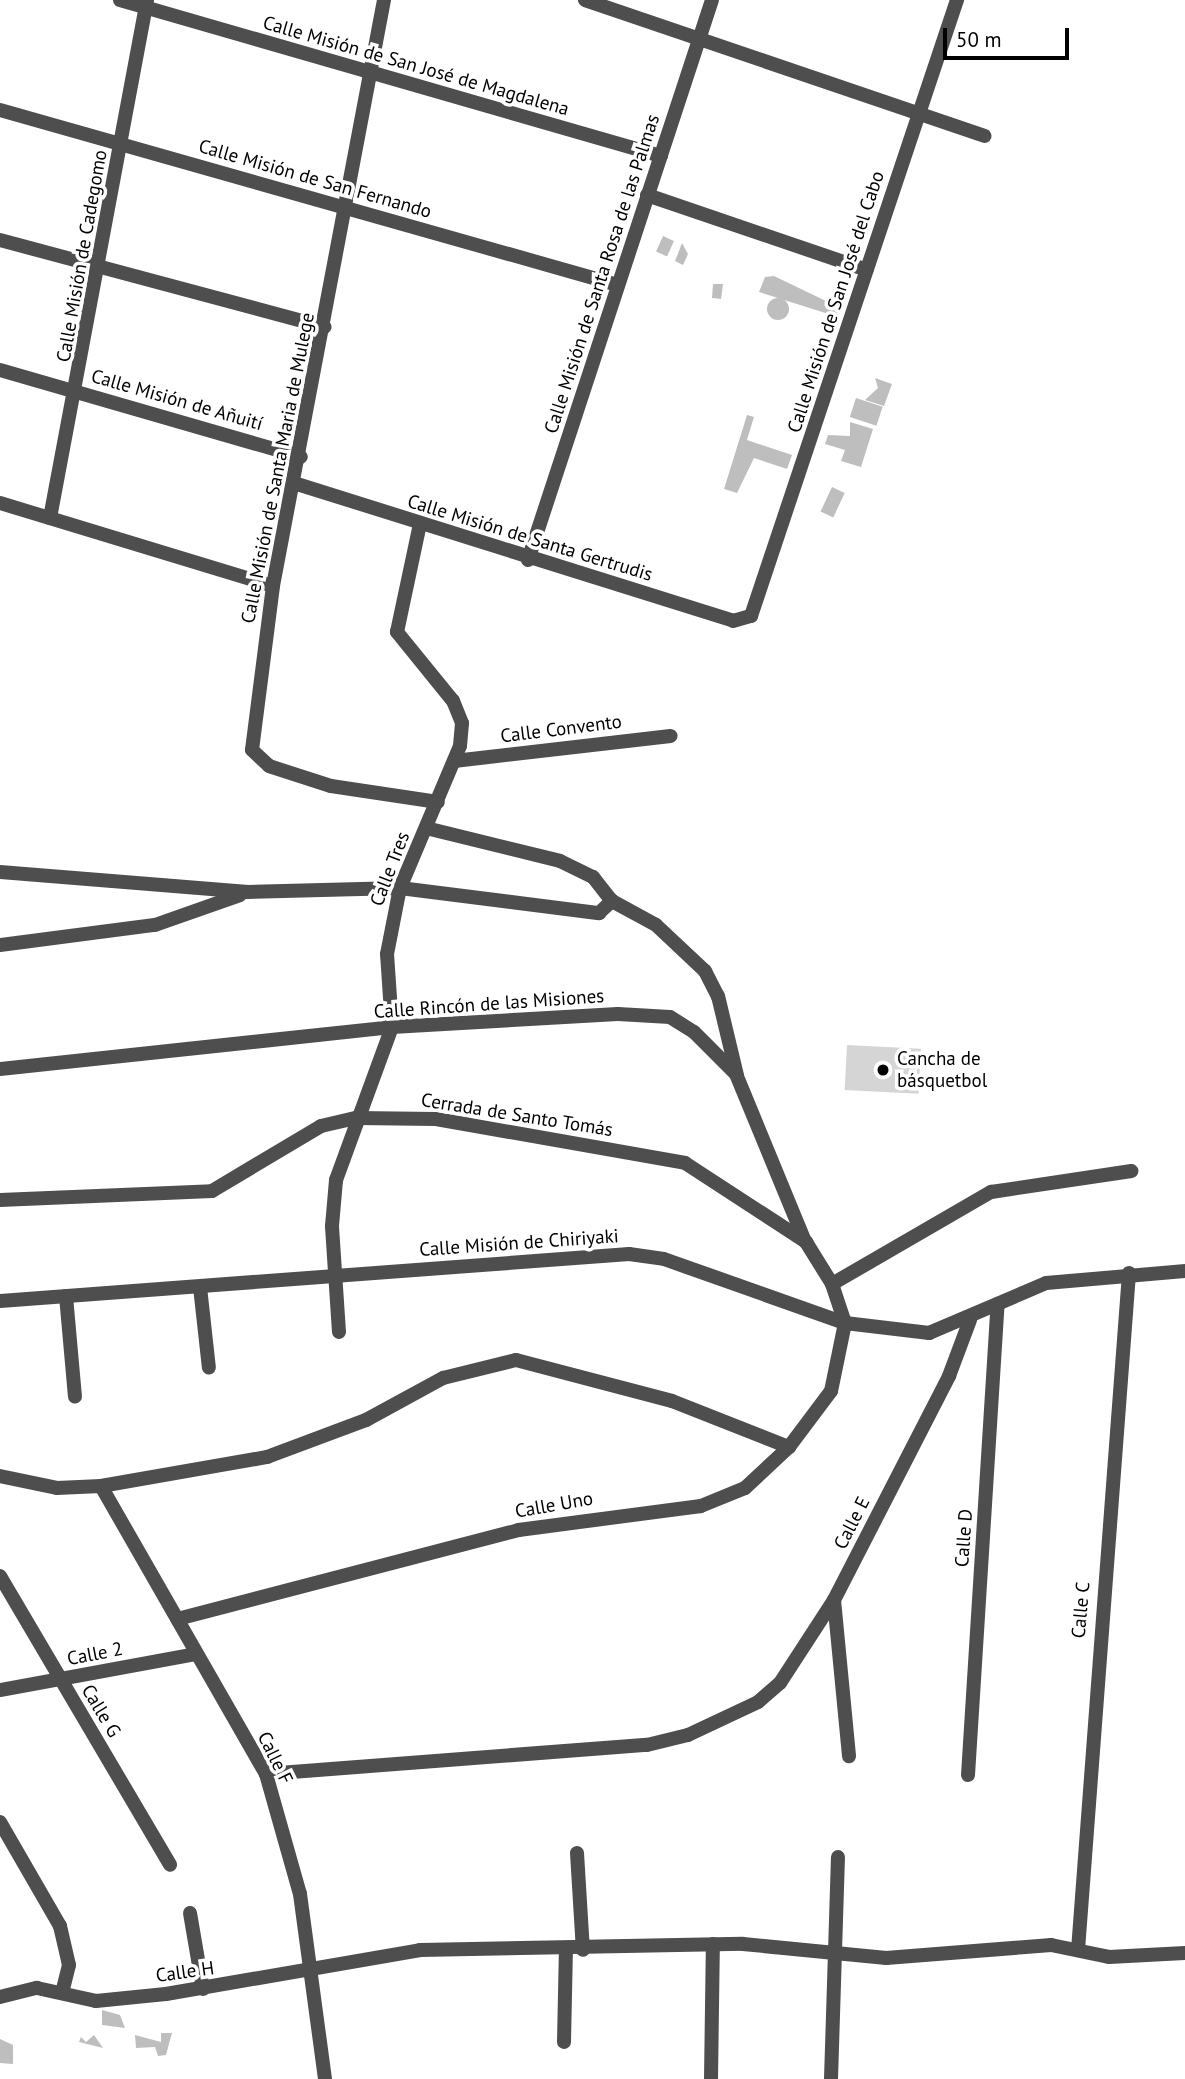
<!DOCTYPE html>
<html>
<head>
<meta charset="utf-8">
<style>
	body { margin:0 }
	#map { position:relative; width:1185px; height:2079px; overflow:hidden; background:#fff; font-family:"PT Sans",sans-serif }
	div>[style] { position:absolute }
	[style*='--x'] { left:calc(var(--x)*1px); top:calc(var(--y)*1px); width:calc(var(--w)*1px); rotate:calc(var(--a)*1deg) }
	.green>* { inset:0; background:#d5d5d5; transform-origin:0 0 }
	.building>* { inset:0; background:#bebebe; transform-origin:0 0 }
	.round { border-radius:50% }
	.street>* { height:14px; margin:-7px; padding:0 7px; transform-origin:7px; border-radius:7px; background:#4e4e4e }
	.dots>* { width:19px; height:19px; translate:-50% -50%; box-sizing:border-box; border:4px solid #fff; border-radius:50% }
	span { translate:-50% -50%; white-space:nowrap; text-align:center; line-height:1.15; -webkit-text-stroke:7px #fff; paint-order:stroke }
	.street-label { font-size:19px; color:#000 }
	.poi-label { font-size:19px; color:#000 }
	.left { translate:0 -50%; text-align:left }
	.scale { position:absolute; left:943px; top:28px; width:126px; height:32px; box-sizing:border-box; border:4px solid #000; border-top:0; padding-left:9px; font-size:21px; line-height:24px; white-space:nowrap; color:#000; -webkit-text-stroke:5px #fff; paint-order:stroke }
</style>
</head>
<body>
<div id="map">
	<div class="green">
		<i style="left:847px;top:1045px;width:74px;height:45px;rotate:3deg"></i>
	</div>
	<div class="building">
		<i style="left:663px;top:236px;width:12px;height:17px;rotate:24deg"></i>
		<i style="clip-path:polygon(682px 243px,688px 254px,683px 265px,675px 261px)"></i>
		<i style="clip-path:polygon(774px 276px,828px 302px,832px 293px,846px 298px,838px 317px,759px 292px,765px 277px)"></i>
		<i style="clip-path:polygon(713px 284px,723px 284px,721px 299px,712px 298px)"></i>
		<i class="round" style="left:767px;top:298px;width:22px;height:22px"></i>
		<i style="clip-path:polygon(875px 378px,892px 384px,884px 406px,865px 400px,878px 388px)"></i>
		<i style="left:856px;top:398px;width:28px;height:20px;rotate:18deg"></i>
		<i style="clip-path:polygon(747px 415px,754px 417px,747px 440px,792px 455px,787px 469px,754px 458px,737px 493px,724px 489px)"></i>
		<i style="clip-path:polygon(850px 422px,873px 429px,861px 467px,841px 461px,845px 450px,825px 444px,828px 435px,850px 436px)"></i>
		<i style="left:832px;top:487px;width:14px;height:27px;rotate:25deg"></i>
		<i style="clip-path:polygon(102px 2010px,120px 2015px,125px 2028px,102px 2025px)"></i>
		<i style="clip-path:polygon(161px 2033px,172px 2033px,166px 2055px,158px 2056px,155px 2047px,136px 2048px,135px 2035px,161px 2042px)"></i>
		<i style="clip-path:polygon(94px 2035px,103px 2048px,79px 2042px,81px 2037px,86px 2042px)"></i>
		<i style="clip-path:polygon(0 2039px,13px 2045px,13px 2064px,0 2063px)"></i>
	</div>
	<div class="street">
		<i style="--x:120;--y:0;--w:563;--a:16.09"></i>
		<i style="--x:384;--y:0;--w:596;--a:100.73"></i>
		<i style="--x:273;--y:586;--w:165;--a:97.3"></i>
		<i style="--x:252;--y:750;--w:23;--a:43"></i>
		<i style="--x:269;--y:766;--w:65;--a:17.9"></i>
		<i style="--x:331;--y:786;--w:108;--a:8.5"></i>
		<i style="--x:585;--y:0;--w:422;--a:18.8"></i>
		<i style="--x:0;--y:110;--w:642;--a:15.81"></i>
		<i style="--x:647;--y:195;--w:232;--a:18.8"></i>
		<i style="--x:0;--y:240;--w:336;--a:15"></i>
		<i style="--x:0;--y:370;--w:313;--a:16.1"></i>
		<i style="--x:297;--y:484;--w:457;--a:17.4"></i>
		<i style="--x:733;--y:621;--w:19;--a:-16"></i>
		<i style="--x:751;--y:616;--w:650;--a:-71.51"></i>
		<i style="--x:0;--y:503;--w:285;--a:16.9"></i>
		<i style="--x:50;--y:518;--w:527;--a:-79.39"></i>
		<i style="--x:528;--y:560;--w:589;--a:-71.81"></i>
		<i style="--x:454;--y:761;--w:218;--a:-6.6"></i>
		<i style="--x:426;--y:828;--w:138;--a:13.8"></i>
		<i style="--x:560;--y:861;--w:37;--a:26"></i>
		<i style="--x:593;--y:877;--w:31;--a:52"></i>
		<i style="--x:612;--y:901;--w:50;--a:28.6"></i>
		<i style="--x:656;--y:925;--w:67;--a:43.2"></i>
		<i style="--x:705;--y:971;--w:28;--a:63"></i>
		<i style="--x:718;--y:996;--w:81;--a:76.5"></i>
		<i style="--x:0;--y:872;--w:249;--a:4.6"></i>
		<i style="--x:248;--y:892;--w:152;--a:-1.5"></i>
		<i style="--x:400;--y:888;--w:201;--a:7.2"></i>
		<i style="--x:599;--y:913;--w:18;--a:-43"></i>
		<i style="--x:0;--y:945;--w:156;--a:-7.4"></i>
		<i style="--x:155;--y:925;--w:90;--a:-19.4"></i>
		<i style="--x:0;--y:1069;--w:394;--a:-6.1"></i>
		<i style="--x:392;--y:1027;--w:226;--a:-3.3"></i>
		<i style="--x:618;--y:1014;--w:52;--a:3.3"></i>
		<i style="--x:670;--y:1017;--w:28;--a:32"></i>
		<i style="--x:694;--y:1032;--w:59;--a:45"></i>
		<i style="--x:736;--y:1074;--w:181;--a:67.6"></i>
		<i style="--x:0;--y:1200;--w:212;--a:-2.4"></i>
		<i style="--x:212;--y:1191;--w:127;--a:-30.8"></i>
		<i style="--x:321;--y:1126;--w:37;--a:-13"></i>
		<i style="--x:357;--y:1118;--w:79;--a:0.7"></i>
		<i style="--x:436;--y:1119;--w:253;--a:10"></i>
		<i style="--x:685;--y:1163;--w:145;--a:33.1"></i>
		<i style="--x:806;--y:1242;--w:49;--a:58.2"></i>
		<i style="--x:832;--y:1284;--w:41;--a:71.6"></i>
		<i style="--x:845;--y:1323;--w:69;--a:101.6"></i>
		<i style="--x:831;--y:1391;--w:70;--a:126.9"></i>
		<i style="--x:789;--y:1447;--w:60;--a:137"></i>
		<i style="--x:745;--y:1488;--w:48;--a:157.8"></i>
		<i style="--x:701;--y:1506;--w:184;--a:172.5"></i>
		<i style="--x:519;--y:1530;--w:353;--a:165.4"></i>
		<i style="--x:832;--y:1284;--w:184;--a:-30.1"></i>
		<i style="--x:991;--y:1192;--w:142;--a:-8.5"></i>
		<i style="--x:200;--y:1287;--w:81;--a:83.7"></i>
		<i style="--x:66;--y:1296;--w:101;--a:84.9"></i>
		<i style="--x:0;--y:1301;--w:631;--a:-4.27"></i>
		<i style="--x:629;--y:1254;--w:35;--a:8"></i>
		<i style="--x:664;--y:1259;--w:192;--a:19.5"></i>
		<i style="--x:845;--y:1323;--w:85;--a:6.8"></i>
		<i style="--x:929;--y:1333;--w:127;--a:-23.1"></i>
		<i style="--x:1046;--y:1283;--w:140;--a:-4.9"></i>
		<i style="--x:339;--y:1332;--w:106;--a:-93.8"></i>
		<i style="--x:332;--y:1226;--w:46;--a:-85"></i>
		<i style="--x:336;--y:1180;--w:163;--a:-69.9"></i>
		<i style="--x:392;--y:1027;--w:73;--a:-93.9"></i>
		<i style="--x:387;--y:954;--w:67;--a:-78.9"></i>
		<i style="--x:400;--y:888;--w:154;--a:-67.1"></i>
		<i style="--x:460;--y:746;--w:23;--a:-85"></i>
		<i style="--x:462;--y:723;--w:24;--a:-112"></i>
		<i style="--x:453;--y:701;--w:89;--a:-129.1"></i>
		<i style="--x:397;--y:632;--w:110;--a:-78"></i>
		<i style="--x:0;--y:1476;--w:58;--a:11.9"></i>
		<i style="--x:57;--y:1488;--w:44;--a:-2.6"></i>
		<i style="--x:101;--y:1486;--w:169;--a:-9.9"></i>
		<i style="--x:267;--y:1457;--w:106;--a:-20.5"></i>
		<i style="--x:366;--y:1420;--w:88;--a:-28.6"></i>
		<i style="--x:443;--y:1378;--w:75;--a:-13.9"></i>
		<i style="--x:516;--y:1360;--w:161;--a:14.7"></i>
		<i style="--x:672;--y:1401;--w:126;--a:21.5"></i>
		<i style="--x:101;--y:1486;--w:332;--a:60.2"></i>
		<i style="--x:266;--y:1774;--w:125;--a:74.2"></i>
		<i style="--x:300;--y:1894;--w:187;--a:82.3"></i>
		<i style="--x:0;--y:1576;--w:335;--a:59.5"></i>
		<i style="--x:834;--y:1600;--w:157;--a:84.5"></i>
		<i style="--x:0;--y:1690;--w:200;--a:-10.4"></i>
		<i style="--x:266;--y:1774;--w:382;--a:-4.4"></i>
		<i style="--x:647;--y:1745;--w:42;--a:-13.7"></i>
		<i style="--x:688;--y:1735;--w:77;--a:-25.2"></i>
		<i style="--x:758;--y:1702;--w:29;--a:-41"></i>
		<i style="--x:780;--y:1683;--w:99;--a:-57"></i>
		<i style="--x:834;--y:1600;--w:252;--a:-62.8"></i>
		<i style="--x:949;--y:1376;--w:60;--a:-69.4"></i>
		<i style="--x:968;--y:1775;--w:472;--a:-86.4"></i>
		<i style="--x:0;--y:1822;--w:120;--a:60"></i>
		<i style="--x:60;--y:1926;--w:40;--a:77"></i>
		<i style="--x:69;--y:1965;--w:25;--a:104"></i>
		<i style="--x:577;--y:1853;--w:97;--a:86.5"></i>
		<i style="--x:190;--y:1913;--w:77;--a:80.3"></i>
		<i style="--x:1078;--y:1950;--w:679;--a:-85.69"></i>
		<i style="--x:0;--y:1997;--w:38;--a:-14"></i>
		<i style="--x:37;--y:1988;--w:60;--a:12.4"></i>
		<i style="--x:96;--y:2001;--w:70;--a:-5.7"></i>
		<i style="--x:166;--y:1994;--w:258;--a:-9.8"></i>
		<i style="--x:420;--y:1950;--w:323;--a:-1.1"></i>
		<i style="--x:743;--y:1944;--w:144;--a:5.6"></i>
		<i style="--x:886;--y:1958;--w:166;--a:-4.5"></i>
		<i style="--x:1051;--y:1945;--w:59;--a:11.7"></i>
		<i style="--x:1109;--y:1957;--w:76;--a:-3"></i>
		<i style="--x:564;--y:2042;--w:92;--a:-88.8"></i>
		<i style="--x:711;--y:2079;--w:135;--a:-89.2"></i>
		<i style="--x:831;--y:2079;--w:222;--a:-88.2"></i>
	</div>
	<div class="dots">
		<i style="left:883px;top:1070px;background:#000"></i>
	</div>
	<div class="street-label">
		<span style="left:416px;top:66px;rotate:16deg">Calle Misión de San José de Magdalena</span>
		<span style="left:315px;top:179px;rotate:16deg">Calle Misión de San Fernando</span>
		<span style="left:82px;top:256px;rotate:-80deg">Calle Misión de Cadegomo</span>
		<span style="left:602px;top:274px;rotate:-72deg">Calle Misión de Santa Rosa de las Palmas</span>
		<span style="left:836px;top:302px;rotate:-72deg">Calle Misión de San José del Cabo</span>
		<span style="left:177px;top:400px;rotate:16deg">Calle Misión de Añuití</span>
		<span style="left:278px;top:468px;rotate:-79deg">Calle Misión de Santa Maria de Mulege</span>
		<span style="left:530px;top:538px;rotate:17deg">Calle Misión de Santa Gertrudis</span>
		<span style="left:561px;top:729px;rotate:-7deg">Calle Convento</span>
		<span style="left:390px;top:869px;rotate:-69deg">Calle Tres</span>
		<span style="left:489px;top:1004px;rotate:-4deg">Calle Rincón de las Misiones</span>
		<span style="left:517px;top:1115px;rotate:9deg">Cerrada de Santo Tomás</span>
		<span style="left:519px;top:1243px;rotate:-4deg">Calle Misión de Chiriyaki</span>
		<span style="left:554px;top:1505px;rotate:-10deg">Calle Uno</span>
		<span style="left:852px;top:1523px;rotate:-63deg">Calle E</span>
		<span style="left:964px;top:1538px;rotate:-86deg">Calle D</span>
		<span style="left:1081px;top:1610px;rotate:-85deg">Calle C</span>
		<span style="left:95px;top:1654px;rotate:-11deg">Calle 2</span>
		<span style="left:101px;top:1711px;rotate:59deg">Calle G</span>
		<span style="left:275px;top:1758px;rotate:64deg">Calle F</span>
		<span style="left:185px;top:1972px;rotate:-8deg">Calle H</span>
	</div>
	<div class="poi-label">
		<span class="left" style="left:897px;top:1070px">Cancha de<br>básquetbol</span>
	</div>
	<div class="scale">50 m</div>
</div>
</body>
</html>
